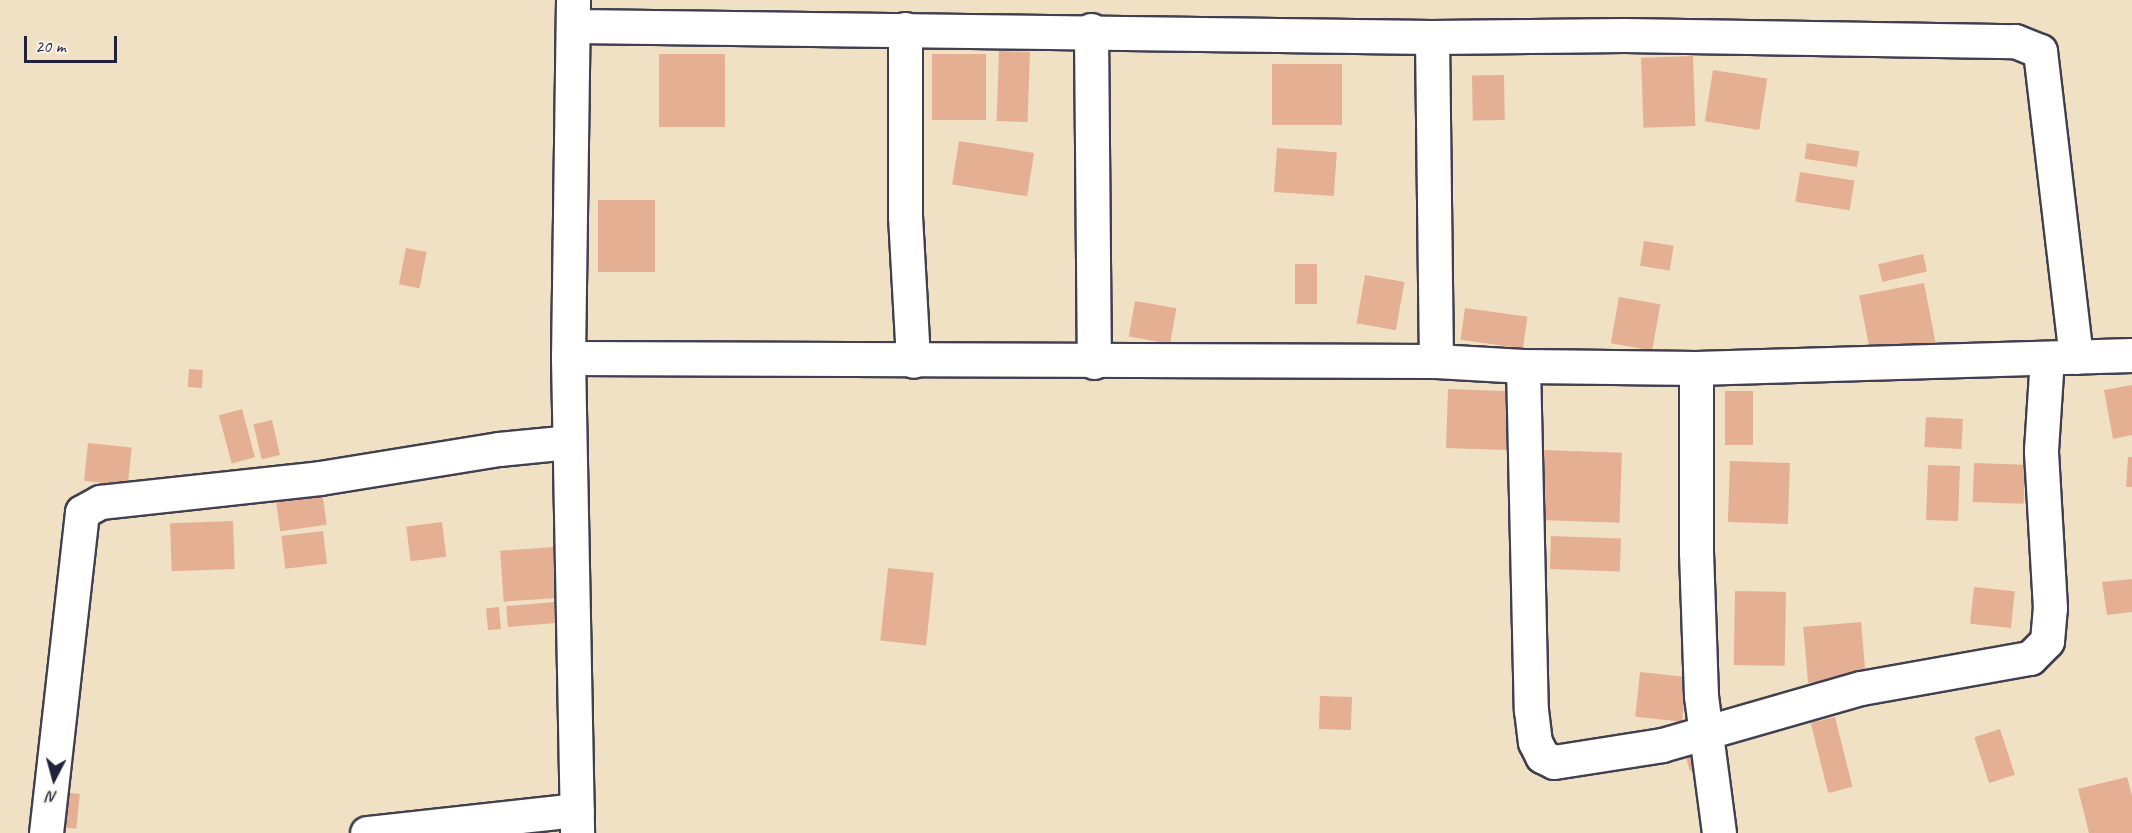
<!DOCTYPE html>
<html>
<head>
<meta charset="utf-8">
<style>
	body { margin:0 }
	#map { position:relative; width:2132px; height:833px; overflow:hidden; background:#f0e1c4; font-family:Caveat,sans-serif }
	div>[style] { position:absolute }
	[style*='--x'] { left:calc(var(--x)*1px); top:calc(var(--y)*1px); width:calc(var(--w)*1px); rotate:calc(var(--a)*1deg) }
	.building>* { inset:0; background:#e5af93; transform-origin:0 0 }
	.roads { filter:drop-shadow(2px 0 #413f50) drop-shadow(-2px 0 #413f50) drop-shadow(0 2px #413f50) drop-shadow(0 -2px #413f50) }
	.minor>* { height:33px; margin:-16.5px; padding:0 16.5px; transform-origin:16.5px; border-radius:16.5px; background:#fff }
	span { translate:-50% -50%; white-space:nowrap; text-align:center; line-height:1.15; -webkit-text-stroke:4.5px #f7f3e8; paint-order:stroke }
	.north { position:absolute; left:24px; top:749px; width:60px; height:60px; -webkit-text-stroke:4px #f7f3e8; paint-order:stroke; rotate:186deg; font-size:16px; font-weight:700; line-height:24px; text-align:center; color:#22223b }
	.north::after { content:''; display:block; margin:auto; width:21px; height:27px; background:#22223b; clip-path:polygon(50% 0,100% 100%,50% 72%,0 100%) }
	.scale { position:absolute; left:24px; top:36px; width:93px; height:27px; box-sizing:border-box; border:3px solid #22223b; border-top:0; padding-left:8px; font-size:18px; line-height:21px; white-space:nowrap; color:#22223b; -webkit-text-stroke:4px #f7f3e8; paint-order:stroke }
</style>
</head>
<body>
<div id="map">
	<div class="building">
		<i style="left:999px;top:51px;width:31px;height:70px;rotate:2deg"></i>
		<i style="left:725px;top:54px;width:73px;height:66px;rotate:90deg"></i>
		<i style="left:932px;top:54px;width:54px;height:66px"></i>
		<i style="left:1693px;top:56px;width:70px;height:52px;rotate:88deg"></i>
		<i style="left:1342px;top:64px;width:61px;height:70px;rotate:90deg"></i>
		<i style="left:1713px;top:70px;width:55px;height:52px;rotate:9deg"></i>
		<i style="left:1504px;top:75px;width:45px;height:32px;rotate:89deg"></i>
		<i style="left:959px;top:141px;width:76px;height:44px;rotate:9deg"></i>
		<i style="left:1807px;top:143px;width:53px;height:16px;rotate:9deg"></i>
		<i style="left:1277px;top:148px;width:60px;height:44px;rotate:4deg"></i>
		<i style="left:1800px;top:172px;width:55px;height:30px;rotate:9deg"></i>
		<i style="left:598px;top:200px;width:57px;height:72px"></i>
		<i style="left:1644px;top:241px;width:30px;height:25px;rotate:9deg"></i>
		<i style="left:406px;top:248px;width:21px;height:37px;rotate:11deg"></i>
		<i style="left:1923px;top:254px;width:18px;height:46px;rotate:77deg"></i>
		<i style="left:1295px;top:264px;width:22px;height:40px"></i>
		<i style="left:1365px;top:275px;width:40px;height:49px;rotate:10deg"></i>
		<i style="left:1924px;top:283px;width:60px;height:66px;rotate:79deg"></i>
		<i style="left:1619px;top:297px;width:42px;height:47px;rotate:10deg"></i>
		<i style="left:1135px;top:301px;width:42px;height:36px;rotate:10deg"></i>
		<i style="left:1465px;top:308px;width:63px;height:32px;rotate:8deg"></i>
		<i style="left:189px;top:369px;width:14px;height:18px;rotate:4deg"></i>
		<i style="clip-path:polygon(2132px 385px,2132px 435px,2113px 439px,2104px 390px)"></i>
		<i style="left:1448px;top:389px;width:69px;height:59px;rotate:2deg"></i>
		<i style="left:1725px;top:391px;width:28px;height:54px"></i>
		<i style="left:242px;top:409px;width:50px;height:24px;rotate:75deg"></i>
		<i style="left:1926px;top:417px;width:37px;height:30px;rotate:3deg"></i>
		<i style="left:272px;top:420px;width:36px;height:19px;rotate:77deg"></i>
		<i style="left:88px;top:443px;width:44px;height:38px;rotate:6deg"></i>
		<i style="left:1541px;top:450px;width:81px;height:70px;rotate:2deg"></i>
		<i style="clip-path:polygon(2128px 457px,2132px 457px,2132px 487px,2126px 487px)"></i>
		<i style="left:1730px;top:461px;width:60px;height:61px;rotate:2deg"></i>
		<i style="left:1974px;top:463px;width:51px;height:39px;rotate:2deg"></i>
		<i style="left:1928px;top:465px;width:32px;height:55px;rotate:2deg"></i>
		<i style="left:322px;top:491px;width:34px;height:47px;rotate:82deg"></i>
		<i style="left:233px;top:521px;width:48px;height:63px;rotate:88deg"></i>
		<i style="left:442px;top:522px;width:35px;height:36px;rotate:83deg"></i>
		<i style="left:323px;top:531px;width:33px;height:42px;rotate:83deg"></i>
		<i style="left:1551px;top:536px;width:70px;height:33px;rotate:2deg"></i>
		<i style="left:554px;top:547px;width:51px;height:54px;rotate:86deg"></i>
		<i style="left:888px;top:568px;width:46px;height:73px;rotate:6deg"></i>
		<i style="clip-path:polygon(2132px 579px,2132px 612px,2107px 615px,2102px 582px)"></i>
		<i style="left:1974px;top:587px;width:41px;height:37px;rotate:6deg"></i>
		<i style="left:1735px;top:591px;width:51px;height:74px;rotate:1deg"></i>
		<i style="left:554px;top:602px;width:21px;height:48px;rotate:85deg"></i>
		<i style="left:499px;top:607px;width:22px;height:13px;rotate:85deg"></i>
		<i style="left:1861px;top:622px;width:56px;height:58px;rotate:85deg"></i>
		<i style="left:1640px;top:672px;width:47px;height:45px;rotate:6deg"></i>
		<i style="left:1320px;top:696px;width:32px;height:33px;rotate:2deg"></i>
		<i style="left:1835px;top:717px;width:72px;height:25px;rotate:76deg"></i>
		<i style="left:2000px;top:729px;width:48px;height:27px;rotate:72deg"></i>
		<i style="left:1697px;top:740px;width:28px;height:15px;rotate:75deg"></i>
		<i style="clip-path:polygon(2127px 777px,2132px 796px,2132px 833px,2089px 833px,2078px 789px)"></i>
		<i style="left:62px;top:792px;width:18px;height:35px;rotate:6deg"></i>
	</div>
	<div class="roads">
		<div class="minor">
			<i style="--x:573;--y:0;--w:358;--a:90.8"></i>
			<i style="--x:568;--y:358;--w:475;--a:88.9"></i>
			<i style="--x:574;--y:26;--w:858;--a:0.73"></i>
			<i style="--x:1432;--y:37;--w:192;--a:-0.6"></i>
			<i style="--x:1624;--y:35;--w:391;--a:0.9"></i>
			<i style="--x:2015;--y:41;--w:27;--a:22"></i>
			<i style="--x:2040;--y:51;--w:308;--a:83.3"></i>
			<i style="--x:905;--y:29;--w:187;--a:90"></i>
			<i style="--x:905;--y:216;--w:145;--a:86.8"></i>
			<i style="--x:1091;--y:30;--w:332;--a:89.5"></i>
			<i style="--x:1432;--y:37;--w:324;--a:89.3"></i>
			<i style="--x:568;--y:358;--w:868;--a:0.2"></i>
			<i style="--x:1436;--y:361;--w:87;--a:3.3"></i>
			<i style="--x:1523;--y:366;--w:173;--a:0.7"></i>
			<i style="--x:1696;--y:368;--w:436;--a:-1.7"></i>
			<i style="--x:1523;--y:366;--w:344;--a:88.7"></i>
			<i style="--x:1531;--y:710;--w:32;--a:83"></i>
			<i style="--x:1535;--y:742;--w:16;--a:63"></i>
			<i style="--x:1542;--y:756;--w:13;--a:27"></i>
			<i style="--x:1554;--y:762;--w:109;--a:-8.9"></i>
			<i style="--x:1662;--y:745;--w:207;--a:-16"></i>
			<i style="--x:1861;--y:688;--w:172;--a:-10.1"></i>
			<i style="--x:2030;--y:658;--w:24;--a:-45"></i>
			<i style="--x:2047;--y:641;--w:33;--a:-85"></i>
			<i style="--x:2050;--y:608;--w:158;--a:-93.3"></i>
			<i style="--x:2041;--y:450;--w:92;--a:-86.3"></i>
			<i style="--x:1696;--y:368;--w:184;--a:90"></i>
			<i style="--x:1696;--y:552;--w:144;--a:88"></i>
			<i style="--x:1701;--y:696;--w:138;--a:82.5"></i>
			<i style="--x:46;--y:833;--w:323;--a:-83.6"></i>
			<i style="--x:82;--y:512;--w:21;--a:-29"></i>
			<i style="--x:100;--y:502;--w:221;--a:-6.2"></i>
			<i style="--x:320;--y:478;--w:181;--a:-9.2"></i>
			<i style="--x:499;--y:449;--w:70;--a:-5.7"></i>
			<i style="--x:367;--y:833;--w:211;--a:-6.3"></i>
		</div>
	</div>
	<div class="north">N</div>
	<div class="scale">20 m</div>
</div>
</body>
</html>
